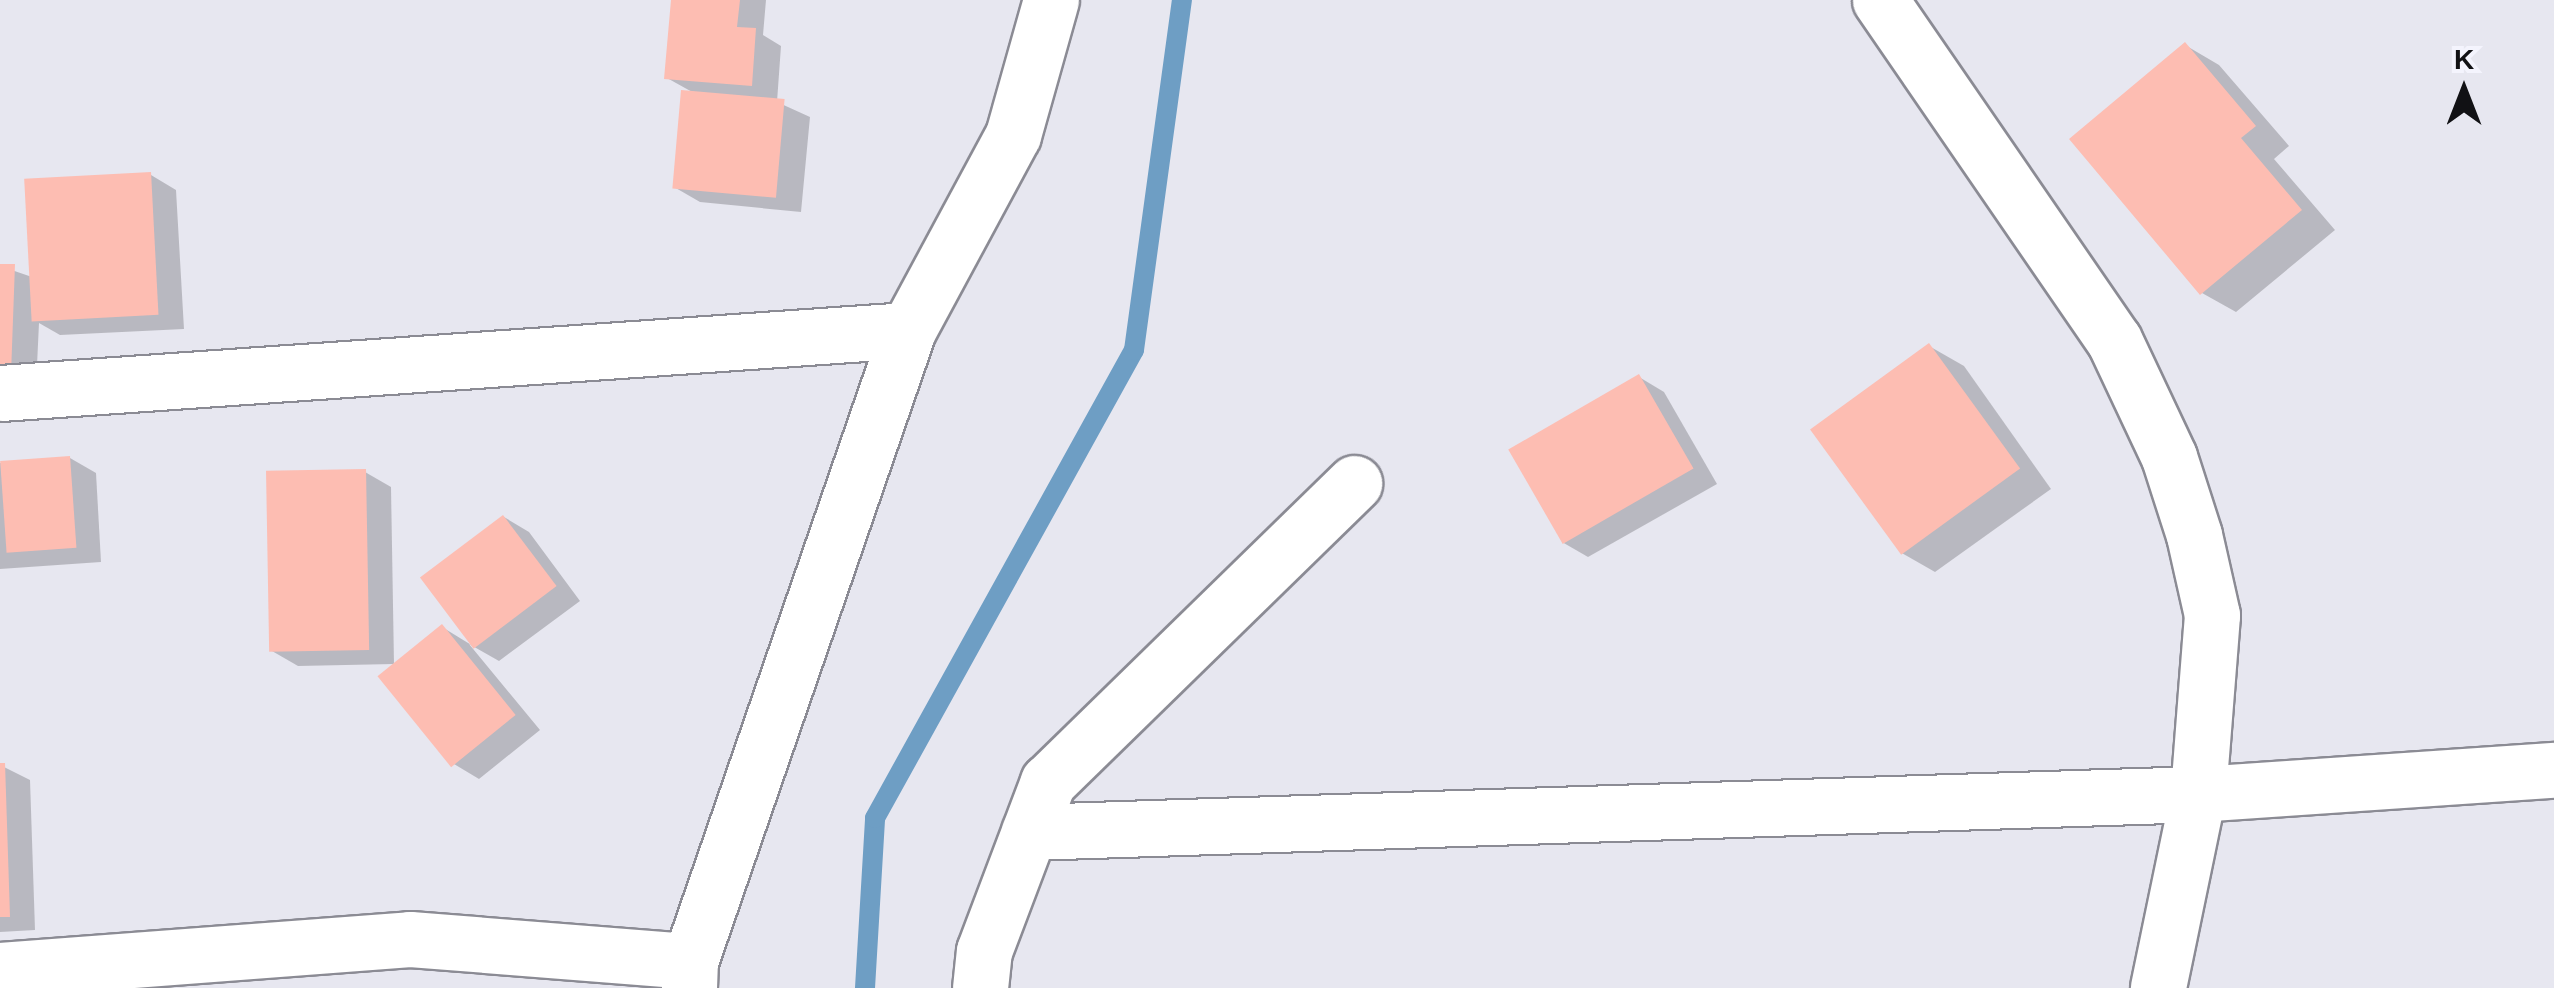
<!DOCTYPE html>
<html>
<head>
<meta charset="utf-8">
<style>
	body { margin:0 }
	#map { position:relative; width:2554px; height:988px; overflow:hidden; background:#e7e7f0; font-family:Arial,sans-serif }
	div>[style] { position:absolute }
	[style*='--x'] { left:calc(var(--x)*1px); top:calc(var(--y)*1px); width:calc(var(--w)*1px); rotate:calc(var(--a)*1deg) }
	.shadow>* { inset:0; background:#0003 }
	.stream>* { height:20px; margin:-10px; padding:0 10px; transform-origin:10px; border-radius:10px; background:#6e9ec4 }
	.building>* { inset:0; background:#fdbdb2; transform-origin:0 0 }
	.roads { filter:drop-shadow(2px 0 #8b8b94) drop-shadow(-2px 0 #8b8b94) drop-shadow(0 2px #8b8b94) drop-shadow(0 -2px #8b8b94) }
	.street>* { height:55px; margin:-27.5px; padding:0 27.5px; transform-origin:27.5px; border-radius:27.5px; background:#fff }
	span { translate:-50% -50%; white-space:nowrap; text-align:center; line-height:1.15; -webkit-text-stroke:8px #f4f4fd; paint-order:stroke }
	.north { position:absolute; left:2414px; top:40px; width:100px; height:100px; -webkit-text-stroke:8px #f4f4fd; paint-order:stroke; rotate:0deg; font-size:28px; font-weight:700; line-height:40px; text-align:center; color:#111114 }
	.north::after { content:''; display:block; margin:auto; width:35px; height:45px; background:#111114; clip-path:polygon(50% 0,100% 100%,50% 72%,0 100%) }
</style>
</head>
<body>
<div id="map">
	<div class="shadow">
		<i style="clip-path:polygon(673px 0,766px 0,763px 35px,781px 46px,777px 102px,810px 117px,801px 212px,700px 202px,674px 187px,694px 93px,667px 78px)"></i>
		<i style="clip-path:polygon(2185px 45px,2219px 65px,2289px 146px,2274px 159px,2335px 230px,2236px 312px,2202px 293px)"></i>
		<i style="clip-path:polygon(151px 175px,176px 190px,184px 329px,60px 335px,39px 323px,36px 387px,0 386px,0 266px,32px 277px)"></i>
		<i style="clip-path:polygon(1929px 346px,1964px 366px,2051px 489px,1935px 572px,1900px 552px)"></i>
		<i style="clip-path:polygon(1639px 377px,1664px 392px,1717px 484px,1588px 557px,1562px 542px)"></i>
		<i style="clip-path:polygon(70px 458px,96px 473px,101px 562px,0 569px,0 463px)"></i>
		<i style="clip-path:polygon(365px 472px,391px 487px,394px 664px,298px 666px,272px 651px)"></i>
		<i style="clip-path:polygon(504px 517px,529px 532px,580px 601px,499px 661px,469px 644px,540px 730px,479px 779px,454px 764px,442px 627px,473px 646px)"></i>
		<i style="clip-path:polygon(0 765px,30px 780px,35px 930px,0 932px)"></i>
	</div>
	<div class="stream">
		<i style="--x:865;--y:988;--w:170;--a:-86.6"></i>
		<i style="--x:875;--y:818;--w:535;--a:-61.04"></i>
		<i style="--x:1134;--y:350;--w:353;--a:-82.2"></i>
	</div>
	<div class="building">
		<i style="clip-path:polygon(671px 0,740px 0,737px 27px,756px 28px,752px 86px,664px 79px)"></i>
		<i style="clip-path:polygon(2185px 42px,2256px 126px,2241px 138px,2302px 210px,2200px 295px,2069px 139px)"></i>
		<i style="left:681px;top:90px;width:104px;height:99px;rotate:5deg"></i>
		<i style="left:151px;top:172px;width:143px;height:127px;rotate:87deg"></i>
		<i style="clip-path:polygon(0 264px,15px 264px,11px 374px,0 374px)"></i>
		<i style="left:1929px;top:343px;width:155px;height:147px;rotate:54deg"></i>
		<i style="left:1639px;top:374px;width:109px;height:151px;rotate:60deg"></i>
		<i style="left:70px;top:456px;width:92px;height:70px;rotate:86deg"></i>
		<i style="left:366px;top:469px;width:181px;height:100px;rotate:89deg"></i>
		<i style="left:503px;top:515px;width:89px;height:104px;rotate:53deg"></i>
		<i style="left:442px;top:624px;width:117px;height:83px;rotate:51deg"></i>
		<i style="clip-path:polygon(0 763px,5px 763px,10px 917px,0 917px)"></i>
	</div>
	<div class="roads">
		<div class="street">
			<i style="--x:1880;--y:0;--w:413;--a:55.5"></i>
			<i style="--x:2114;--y:340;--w:129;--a:64.8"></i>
			<i style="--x:2169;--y:457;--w:82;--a:72.2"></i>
			<i style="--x:2194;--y:535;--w:82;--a:77.3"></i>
			<i style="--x:2212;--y:615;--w:180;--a:94.5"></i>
			<i style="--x:2198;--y:794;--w:198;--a:101.7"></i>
			<i style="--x:0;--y:393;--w:910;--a:-3.97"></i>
			<i style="--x:1029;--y:832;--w:1170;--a:-1.86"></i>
			<i style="--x:2198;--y:794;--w:357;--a:-3.9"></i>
			<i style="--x:0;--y:970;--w:411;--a:-4.3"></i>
			<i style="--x:410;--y:939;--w:281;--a:4.5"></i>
			<i style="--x:689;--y:988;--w:27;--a:-88"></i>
			<i style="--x:690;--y:961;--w:668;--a:-70.94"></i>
			<i style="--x:908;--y:330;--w:221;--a:-61.7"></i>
			<i style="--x:1013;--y:135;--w:140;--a:-74.3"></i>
			<i style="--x:980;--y:988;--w:37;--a:-84"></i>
			<i style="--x:984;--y:951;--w:181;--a:-69.3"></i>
			<i style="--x:1048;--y:782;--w:428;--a:-44.3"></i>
		</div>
	</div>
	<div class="north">K</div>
</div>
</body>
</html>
